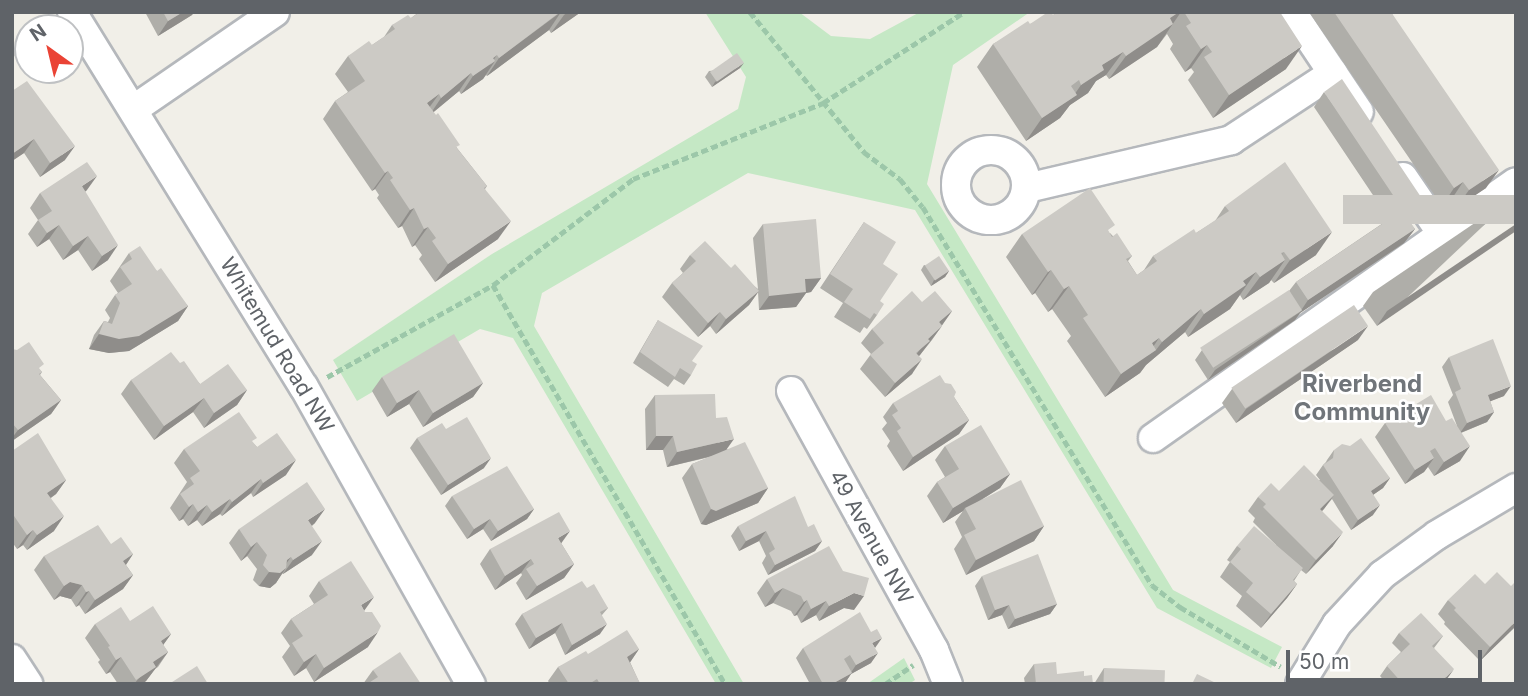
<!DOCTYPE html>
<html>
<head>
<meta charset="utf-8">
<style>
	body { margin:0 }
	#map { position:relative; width:1528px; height:696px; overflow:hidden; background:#f1efe8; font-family:Inter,sans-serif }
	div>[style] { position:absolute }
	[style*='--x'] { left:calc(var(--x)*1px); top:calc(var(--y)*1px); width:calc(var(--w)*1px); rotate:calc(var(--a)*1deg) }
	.green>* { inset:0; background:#c5e8c5 }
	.path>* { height:4.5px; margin-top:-2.25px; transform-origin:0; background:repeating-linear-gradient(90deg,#9cc7a9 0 7px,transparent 0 10.5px) }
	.roads { filter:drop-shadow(2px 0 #b5b8bc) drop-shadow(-2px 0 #b5b8bc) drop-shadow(0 2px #b5b8bc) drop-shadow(0 -2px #b5b8bc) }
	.minor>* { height:28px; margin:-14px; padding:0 14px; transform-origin:14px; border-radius:14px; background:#fff }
	.minor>.ring { margin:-14px; padding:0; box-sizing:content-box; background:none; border:28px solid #fff; border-radius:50% }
	.wall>* { inset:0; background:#afaea9 }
	.shaded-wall>* { inset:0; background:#8f8d8a }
	.building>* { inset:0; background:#cccac5; transform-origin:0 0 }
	span { translate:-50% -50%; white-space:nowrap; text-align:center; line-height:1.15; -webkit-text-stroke:5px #fff; paint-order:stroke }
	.street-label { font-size:21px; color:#5f6368 }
	.quarter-label { font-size:24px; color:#70757a; font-weight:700 }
	.frame { position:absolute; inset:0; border:14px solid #5f6368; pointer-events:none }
	.north { position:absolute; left:14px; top:14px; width:70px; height:70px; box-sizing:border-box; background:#fff; border:2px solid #bfc1c3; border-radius:50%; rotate:326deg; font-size:19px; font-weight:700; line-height:28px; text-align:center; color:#5f6368 }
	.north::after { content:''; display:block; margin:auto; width:24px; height:32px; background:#ea4335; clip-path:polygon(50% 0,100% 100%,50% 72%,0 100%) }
	.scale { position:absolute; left:1286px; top:650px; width:196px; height:32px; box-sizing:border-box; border:4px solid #5f6368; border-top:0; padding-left:9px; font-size:21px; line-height:24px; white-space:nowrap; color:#5f6368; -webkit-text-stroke:5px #fff; paint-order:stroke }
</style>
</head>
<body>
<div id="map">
	<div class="green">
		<i style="clip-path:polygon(705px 12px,799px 12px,831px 36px,870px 39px,920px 12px,1030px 12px,953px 65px,927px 184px,1173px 590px,1282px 647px,1271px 668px,1157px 608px,915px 210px,748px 173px,542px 293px,534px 326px,744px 684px,716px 684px,513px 338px,480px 329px,357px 401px,333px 360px,492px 254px,738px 109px,746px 77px)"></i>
		<i style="clip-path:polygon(904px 658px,915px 680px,909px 684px,867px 684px)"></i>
	</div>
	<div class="path">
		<i style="--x:750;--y:12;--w:181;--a:50.8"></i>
		<i style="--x:864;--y:152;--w:45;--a:36.9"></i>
		<i style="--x:900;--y:179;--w:36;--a:51"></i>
		<i style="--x:923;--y:207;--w:442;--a:58.8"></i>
		<i style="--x:1152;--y:585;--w:36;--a:38"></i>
		<i style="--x:1180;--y:607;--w:117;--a:30.7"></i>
		<i style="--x:493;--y:285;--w:462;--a:59.8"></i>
		<i style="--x:327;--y:377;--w:190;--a:-29"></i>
		<i style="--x:493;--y:285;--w:176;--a:-37.1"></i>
		<i style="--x:633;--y:179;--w:205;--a:-21.8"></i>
		<i style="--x:823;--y:103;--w:168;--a:-32.8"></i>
		<i style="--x:885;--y:684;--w:34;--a:-34"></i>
	</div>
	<div class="roads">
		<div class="minor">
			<i style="--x:72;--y:12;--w:441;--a:58.3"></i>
			<i style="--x:304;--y:387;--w:341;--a:60.7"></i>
			<i style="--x:1292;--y:12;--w:120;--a:56.2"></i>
			<i style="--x:134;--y:109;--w:171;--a:-34.5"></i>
			<i class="ring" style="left:956px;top:150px;width:42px;height:42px"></i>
			<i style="--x:1403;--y:177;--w:69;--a:55.6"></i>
			<i style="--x:1442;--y:234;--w:90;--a:-35.1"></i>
			<i style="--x:1027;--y:188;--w:210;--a:-13.2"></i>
			<i style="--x:1231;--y:140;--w:122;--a:-33.3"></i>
			<i style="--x:791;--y:391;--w:296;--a:61.1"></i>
			<i style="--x:934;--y:650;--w:37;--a:68"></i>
			<i style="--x:1153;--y:438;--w:354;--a:-35.2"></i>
			<i style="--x:12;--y:659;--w:30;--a:57"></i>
			<i style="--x:1300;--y:684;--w:70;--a:-58.3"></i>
			<i style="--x:1337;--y:624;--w:67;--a:-47.4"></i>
			<i style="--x:1382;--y:575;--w:68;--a:-36"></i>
			<i style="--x:1437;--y:535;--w:92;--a:-30.7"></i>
		</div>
	</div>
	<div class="wall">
		<i style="clip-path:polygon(145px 12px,194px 12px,192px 15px,158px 36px)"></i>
		<i style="clip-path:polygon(419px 12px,581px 12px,551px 33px,549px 30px,487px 76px,486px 75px,483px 79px,461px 94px,459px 91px,433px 112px,457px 148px,487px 186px,485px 189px,498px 239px,435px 282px,419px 259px,422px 255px,415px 245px,412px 247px,402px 226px,398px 228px,377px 198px,379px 195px,375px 189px,372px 191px,323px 119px,335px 101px,348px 92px,335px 74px,348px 56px,372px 45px,384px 37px,392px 25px,411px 18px)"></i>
		<i style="clip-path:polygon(1058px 12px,1275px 12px,1286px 69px,1213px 118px,1188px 80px,1194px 72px,1191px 68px,1185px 72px,1170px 49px,1173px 44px,1167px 34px,1157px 47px,1109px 79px,1106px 75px,1096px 81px,1088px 93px,1070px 105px,1060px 118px,1026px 141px,977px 67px,993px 44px,1030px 24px,1053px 15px)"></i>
		<i style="clip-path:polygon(1309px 12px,1391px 12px,1486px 188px,1456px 208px,1451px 200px,1442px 206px)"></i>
		<i style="clip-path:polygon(740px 68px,712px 87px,705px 77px,709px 71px)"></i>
		<i style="clip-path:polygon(12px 91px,65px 160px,40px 177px,24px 153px,12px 161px)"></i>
		<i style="clip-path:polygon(1324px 92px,1417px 220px,1411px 224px,1415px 229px,1404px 243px,1300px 313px,1295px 320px,1208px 380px,1195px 360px,1202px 350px,1289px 291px,1296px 282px,1389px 219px,1314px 107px)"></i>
		<i style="clip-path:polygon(87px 190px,85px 192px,108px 260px,92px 271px,78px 250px,63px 260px,49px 239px,37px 247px,28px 234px,38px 220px,30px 208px,40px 193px)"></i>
		<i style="clip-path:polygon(1516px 195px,1377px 326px,1363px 306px,1373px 292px)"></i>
		<i style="clip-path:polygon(1225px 206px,1316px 255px,1274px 283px,1271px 280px,1269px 283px,1243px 300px,1240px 295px,1230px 309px,1188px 337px,1185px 332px,1146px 365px,1140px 373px,1105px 397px,1067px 341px,1071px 336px,1052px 309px,1048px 312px,1035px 293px,1032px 295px,1006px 257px,1022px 234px,1110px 233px,1132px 256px,1128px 261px,1137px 275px,1144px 270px,1153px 256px,1196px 233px,1215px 221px)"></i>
		<i style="clip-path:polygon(864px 222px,883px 264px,880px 301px,877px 315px,867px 329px,864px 327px,860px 333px,834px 317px,843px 303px,820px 288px)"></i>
		<i style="clip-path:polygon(763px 224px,821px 278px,811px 292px,806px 293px,796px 307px,759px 310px,758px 292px,749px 305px,716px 334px,710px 326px,698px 337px,662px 297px,672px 283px,683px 273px,680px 269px,690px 255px,731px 268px,758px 289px,753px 238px)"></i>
		<i style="clip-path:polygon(129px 253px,157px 271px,188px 306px,178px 321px,129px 351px,109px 353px,89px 349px,94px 335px,104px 321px,108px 322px,110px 318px,105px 310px,115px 295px,118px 293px,110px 281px)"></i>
		<i style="clip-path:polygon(924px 265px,949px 271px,945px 277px,931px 286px,921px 270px)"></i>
		<i style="clip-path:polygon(922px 302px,952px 311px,932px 340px,919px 356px,912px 374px,885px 397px,860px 369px,871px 354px,861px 343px,872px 329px)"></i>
		<i style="clip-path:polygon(658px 320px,692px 362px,691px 375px,684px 385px,674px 379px,668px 387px,633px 363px)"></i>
		<i style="clip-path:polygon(1358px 340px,1236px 423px,1222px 403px,1232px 389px)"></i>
		<i style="clip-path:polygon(12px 349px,40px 370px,42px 372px,40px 375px,61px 400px,51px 414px,12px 441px)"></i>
		<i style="clip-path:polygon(1449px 357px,1504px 396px,1490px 401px,1494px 412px,1487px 422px,1461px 433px,1460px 461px,1434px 476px,1428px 467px,1424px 472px,1405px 484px,1375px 437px,1385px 423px,1446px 421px,1457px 426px,1448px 402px,1453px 395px,1442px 367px)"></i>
		<i style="clip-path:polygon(180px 363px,200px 384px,247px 390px,237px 405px,204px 428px,193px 412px,154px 440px,121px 394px,131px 380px)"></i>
		<i style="clip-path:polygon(382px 377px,483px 383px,473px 397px,423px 427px,409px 404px,387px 417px,372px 391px)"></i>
		<i style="clip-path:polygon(655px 395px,727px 449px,768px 488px,758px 503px,706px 525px,701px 524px,682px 478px,692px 464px,710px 457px,667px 467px,663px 450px,646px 450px,645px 409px)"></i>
		<i style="clip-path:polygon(954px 397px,969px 420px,959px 434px,903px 471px,887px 446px,890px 441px,882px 429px,887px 423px,883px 417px,893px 403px)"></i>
		<i style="clip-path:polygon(446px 429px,484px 468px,441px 495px,410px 448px,417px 438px)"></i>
		<i style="clip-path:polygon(253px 443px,257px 447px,286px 475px,253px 497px,251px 493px,222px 516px,220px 514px,202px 526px,197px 520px,188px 526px,183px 519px,179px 521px,170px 508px,187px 482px,174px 463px,184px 449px)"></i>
		<i style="clip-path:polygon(945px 446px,1010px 474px,1000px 488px,983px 499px,1044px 526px,1034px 541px,966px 575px,954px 549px,962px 537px,955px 522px,963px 511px,943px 523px,927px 496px,937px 482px,945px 477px,935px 460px)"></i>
		<i style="clip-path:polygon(1334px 450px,1390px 478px,1383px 488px,1373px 495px,1373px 515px,1351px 530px,1332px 499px,1322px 511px,1333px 546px,1306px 574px,1301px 570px,1294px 581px,1297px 584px,1287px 598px,1261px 628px,1236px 606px,1242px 596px,1220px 577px,1230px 562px,1227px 560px,1237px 546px,1276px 545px,1253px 522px,1255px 518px,1248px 511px,1258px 497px,1320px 480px,1316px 475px,1323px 465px,1326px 462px,1327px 460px)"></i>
		<i style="clip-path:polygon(12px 451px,66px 480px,56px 494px,51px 498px,54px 531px,27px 550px,23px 545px,17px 549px,12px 542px)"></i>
		<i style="clip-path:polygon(452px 496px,534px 509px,527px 519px,491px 541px,483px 529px,467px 539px,445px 506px)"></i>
		<i style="clip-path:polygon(315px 523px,312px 526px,312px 555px,283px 574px,282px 573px,276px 583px,270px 588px,259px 586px,253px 580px,257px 569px,247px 556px,241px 561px,229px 543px,239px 529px)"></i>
		<i style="clip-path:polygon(738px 526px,808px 527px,822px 541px,815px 551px,768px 575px,762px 563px,766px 556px,759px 541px,739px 551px,731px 536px)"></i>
		<i style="clip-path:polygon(561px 543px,574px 564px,564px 578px,526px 600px,516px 583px,522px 575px,521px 573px,495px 590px,480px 564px,490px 549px)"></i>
		<i style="clip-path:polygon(111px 544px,133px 554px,126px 565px,133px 575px,123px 589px,85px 614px,79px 605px,76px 607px,71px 599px,60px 596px,54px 600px,34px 570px,44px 556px)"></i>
		<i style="clip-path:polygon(982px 576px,1057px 604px,1050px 614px,1008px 629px,1002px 615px,988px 620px,975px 586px)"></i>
		<i style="clip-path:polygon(767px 579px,854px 610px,844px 608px,819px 621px,816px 615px,801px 623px,797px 615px,794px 616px,791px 611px,773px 603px,765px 607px,757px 593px)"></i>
		<i style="clip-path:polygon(319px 581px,364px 611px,368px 647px,314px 682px,306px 668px,294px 676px,282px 657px,290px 646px,281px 633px,291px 619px,314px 604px,309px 596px)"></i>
		<i style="clip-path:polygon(587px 588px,608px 608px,602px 615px,600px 634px,565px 655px,555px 633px,529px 649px,515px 624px,522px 614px)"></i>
		<i style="clip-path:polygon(1448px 600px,1516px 626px,1480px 661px,1444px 624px,1445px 622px,1438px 614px)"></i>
		<i style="clip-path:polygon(130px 621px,171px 634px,163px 645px,168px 652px,158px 667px,155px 669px,146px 681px,142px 684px,118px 684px,110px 672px,106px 674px,98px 662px,100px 660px,85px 638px,95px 624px)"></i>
		<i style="clip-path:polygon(1399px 633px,1443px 636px,1434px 648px,1447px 679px,1442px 684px,1387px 684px,1380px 676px,1387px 666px,1401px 652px,1392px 643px)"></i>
		<i style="clip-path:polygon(803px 648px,875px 648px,871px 663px,851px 674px,845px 683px,843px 684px,810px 684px,796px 658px)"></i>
		<i style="clip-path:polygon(639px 649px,630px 662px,640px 684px,550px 684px,548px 681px,558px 667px,588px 654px)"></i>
		<i style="clip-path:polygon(1034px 664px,1057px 674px,1084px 676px,1093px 684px,1025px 684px,1024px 678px)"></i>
		<i style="clip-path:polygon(1104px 668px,1164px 684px,1094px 684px)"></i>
		<i style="clip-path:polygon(373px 670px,421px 684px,363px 684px)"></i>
	</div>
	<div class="shaded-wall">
		<i style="clip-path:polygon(183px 12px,194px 12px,192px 15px,158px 36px,168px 21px)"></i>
		<i style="clip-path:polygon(561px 12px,549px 30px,487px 76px,499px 58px)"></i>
		<i style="clip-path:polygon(568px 12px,581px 12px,551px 33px,564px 15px)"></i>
		<i style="clip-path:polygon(1179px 12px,1181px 12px,1157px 47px,1109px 79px,1126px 56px,1170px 18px)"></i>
		<i style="clip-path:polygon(1207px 45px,1191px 68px,1185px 72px,1201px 49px)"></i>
		<i style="clip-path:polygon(1302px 46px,1286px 69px,1213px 118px,1229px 95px)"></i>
		<i style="clip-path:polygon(1123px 52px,1106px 75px,1096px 81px,1088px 93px,1070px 105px,1060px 118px,1026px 141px,1042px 118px,1072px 98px,1081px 85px,1102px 65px)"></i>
		<i style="clip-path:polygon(497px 55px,490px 65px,495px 61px,483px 79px,461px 94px,473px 76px)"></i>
		<i style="clip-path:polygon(744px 63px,740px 68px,712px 87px,715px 82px)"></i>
		<i style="clip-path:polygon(471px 73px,459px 91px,429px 116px,441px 98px)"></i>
		<i style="clip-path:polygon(439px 94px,426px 112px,427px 103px)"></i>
		<i style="clip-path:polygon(34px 139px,24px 153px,12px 161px,12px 154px)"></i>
		<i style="clip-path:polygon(75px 146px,65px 160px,40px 177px,50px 163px)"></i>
		<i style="clip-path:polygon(1499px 170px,1486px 188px,1456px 208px,1469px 190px)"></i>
		<i style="clip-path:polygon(388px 171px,375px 189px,372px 191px,385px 173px)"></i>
		<i style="clip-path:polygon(97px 176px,87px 190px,72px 201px,82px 186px)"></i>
		<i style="clip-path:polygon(1463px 182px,1451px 200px,1442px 206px,1454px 188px)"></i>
		<i style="clip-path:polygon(1427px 206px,1417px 220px,1398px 233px,1408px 219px)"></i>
		<i style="clip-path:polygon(414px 208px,402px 226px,398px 228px,410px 210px)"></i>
		<i style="clip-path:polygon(511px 221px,498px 239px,435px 282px,448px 264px)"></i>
		<i style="clip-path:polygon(1516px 224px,1516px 231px,1377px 326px,1387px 311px)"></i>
		<i style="clip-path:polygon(59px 225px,49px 239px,37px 247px,47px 233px)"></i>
		<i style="clip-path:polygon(428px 227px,415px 245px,412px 247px,424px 229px)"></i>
		<i style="clip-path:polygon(1415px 229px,1404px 243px,1300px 313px,1295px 320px,1208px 380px,1215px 370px,1300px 312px,1308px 300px)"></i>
		<i style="clip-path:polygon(1332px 232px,1316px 255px,1274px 283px,1290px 260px)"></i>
		<i style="clip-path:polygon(88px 236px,78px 250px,63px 260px,73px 246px)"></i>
		<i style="clip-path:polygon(118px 245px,108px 260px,92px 271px,102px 256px)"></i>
		<i style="clip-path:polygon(1284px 252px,1272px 268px,1285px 260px,1269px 283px,1243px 300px,1260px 277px)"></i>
		<i style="clip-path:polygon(1051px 270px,1035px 293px,1032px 295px,1048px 272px)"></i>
		<i style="clip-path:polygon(949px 271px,945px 277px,931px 286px,934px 280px)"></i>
		<i style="clip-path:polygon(1256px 272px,1230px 309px,1188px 337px,1204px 314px,1243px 281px)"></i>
		<i style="clip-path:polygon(821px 278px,811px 292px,806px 293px,796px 307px,759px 310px,769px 296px,805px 279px)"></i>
		<i style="clip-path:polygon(1069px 286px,1052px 309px,1048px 312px,1064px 289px)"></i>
		<i style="clip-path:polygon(759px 291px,749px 305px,716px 334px,726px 319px)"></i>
		<i style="clip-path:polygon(188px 306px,178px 321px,129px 351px,109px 353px,89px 349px,99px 334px)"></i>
		<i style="clip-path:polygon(1201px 309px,1185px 332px,1146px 365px,1140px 373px,1105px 397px,1121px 374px,1152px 343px,1159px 338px,1147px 356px,1156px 350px,1162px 342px)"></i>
		<i style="clip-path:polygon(952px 311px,942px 325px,939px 322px)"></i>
		<i style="clip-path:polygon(720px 312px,710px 326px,698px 337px,708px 323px)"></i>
		<i style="clip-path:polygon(942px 326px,920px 355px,906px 368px,928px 339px)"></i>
		<i style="clip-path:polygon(1368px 326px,1358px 340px,1236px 423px,1246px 409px)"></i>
		<i style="clip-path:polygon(922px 359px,912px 374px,885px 397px,895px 383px)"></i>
		<i style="clip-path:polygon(483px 383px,473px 397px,423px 427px,433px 413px)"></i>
		<i style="clip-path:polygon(1511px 386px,1504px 396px,1481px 405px,1488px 395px)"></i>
		<i style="clip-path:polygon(247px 390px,237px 405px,204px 428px,214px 413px)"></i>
		<i style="clip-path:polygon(419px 390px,409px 404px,387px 417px,397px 403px)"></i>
		<i style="clip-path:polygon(204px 398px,193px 412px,154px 440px,164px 426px)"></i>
		<i style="clip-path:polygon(61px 400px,51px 414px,12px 441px,12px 438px,18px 430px)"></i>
		<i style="clip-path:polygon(1494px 412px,1487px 422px,1460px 433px,1467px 423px)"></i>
		<i style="clip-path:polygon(969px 420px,959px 434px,903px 471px,913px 457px)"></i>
		<i style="clip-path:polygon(656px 436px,673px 436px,663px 450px,646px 450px)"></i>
		<i style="clip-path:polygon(734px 439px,724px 453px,667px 467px,677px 452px)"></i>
		<i style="clip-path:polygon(1470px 446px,1460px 461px,1434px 476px,1444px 462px)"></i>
		<i style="clip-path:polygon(491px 458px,484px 468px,441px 495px,448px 485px)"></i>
		<i style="clip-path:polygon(1434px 458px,1424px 472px,1405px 484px,1415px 470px)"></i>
		<i style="clip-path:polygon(296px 460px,286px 475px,253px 497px,263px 483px)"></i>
		<i style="clip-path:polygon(1010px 474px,1000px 488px,966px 509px,965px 508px,963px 511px,943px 523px,953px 508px)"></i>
		<i style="clip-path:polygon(1390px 478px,1383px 488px,1364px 501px,1371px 491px)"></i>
		<i style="clip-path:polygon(261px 479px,251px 493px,222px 516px,232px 502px)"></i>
		<i style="clip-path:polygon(66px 480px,56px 494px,37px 507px,47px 493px)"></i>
		<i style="clip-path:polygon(768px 488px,758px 503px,706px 525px,701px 524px,711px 509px)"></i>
		<i style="clip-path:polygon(1334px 495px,1324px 509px,1310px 523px,1320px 509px)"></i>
		<i style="clip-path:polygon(230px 499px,220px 514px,202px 526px,212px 512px)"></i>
		<i style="clip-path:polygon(193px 504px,183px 519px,179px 521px,189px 507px)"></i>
		<i style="clip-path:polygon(207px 505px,197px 520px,188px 526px,198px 512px)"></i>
		<i style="clip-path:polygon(1380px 505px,1373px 515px,1351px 530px,1358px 520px)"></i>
		<i style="clip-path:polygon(325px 509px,315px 523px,298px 535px,308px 520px)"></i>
		<i style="clip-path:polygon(534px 509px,527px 519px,491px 541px,498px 531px)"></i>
		<i style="clip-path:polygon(64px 516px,54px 531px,27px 550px,37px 535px)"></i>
		<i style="clip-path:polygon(490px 519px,483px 529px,467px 539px,474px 529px)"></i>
		<i style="clip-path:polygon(1044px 526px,1034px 541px,966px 575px,976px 560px)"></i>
		<i style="clip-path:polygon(33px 530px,23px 545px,17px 549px,27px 535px)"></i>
		<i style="clip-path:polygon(570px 531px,560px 545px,558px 538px)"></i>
		<i style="clip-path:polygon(766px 531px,759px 541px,739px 551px,746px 541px)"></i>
		<i style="clip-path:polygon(1343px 532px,1333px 546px,1306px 574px,1316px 560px)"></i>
		<i style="clip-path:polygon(322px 541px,312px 555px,283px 574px,293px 560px)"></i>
		<i style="clip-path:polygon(822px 541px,815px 551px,768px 575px,775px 565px)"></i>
		<i style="clip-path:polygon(257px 542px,247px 556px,241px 561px,251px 547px)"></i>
		<i style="clip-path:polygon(133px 554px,123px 569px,123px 561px)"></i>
		<i style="clip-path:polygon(291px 557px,281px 571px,286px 568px,276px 583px,270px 588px,259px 586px,269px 572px)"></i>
		<i style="clip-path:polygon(531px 559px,521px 573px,495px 590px,505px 576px)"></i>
		<i style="clip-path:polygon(574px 564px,564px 578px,526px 600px,537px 586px)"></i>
		<i style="clip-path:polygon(133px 575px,123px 589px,85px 614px,95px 600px)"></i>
		<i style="clip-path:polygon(70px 582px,82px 585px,71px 599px,60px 596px,54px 600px,64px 586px)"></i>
		<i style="clip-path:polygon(1297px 584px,1287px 598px,1261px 628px,1271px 614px)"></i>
		<i style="clip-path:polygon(783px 588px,773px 603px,765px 607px,775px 593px)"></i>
		<i style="clip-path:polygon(89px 591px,79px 605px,76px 607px,86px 592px)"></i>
		<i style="clip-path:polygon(854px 593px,864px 596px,854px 610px,844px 608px,819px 621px,829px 606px)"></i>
		<i style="clip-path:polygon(374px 597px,364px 611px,361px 605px)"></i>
		<i style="clip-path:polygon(807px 600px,797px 615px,794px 616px,804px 602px)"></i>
		<i style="clip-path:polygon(826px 601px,816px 615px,801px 623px,811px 609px)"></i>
		<i style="clip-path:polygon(1057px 604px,1050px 614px,1008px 629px,1015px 619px)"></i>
		<i style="clip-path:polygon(1009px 605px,1002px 615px,988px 620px,995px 610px)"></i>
		<i style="clip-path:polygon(1516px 621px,1516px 626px,1480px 661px,1490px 647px)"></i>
		<i style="clip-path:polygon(562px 623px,555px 633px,529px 649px,536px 638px)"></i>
		<i style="clip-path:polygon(607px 624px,600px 634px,565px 655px,572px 645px)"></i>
		<i style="clip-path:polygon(378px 632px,368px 647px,314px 682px,324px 668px)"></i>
		<i style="clip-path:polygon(171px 634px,161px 648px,161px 641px)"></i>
		<i style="clip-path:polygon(882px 638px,875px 648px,872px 643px)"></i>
		<i style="clip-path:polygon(639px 649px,629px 664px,627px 657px)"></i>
		<i style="clip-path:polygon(168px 652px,146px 681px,142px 684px,134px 684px,153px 662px)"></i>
		<i style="clip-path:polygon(878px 653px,871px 663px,851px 674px,845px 683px,843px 684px,832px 684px,850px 674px,856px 665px)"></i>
		<i style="clip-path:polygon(316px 654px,306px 668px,294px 676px,304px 662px)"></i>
		<i style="clip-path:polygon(121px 657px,110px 672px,106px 674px,116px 660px)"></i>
		<i style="clip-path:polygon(1454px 669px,1447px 679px,1442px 684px,1439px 684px)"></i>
	</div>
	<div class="building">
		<i style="clip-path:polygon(163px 12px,183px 12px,168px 21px)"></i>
		<i style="clip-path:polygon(420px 12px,560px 12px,499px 58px,497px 55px,493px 58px,495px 61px,473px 76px,471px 73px,441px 98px,439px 94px,427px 103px,436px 115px,438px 113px,460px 145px,456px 147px,487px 186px,484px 188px,511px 221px,448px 264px,432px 241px,436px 238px,428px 227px,424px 229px,414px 208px,410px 210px,390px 180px,393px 178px,388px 171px,385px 173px,335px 101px,365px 81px,348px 56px,369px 41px,372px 45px,395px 29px,392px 25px,408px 15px,411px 18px)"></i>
		<i style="clip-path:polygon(1048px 12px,1051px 12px,1053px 15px,1058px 12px,1179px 12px,1170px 18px,1173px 24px,1126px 56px,1123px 52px,1102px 65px,1104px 70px,1081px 85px,1079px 80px,1071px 86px,1077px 95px,1042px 118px,993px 44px,1028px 21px,1030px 24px)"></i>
		<i style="clip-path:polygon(1184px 12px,1280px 12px,1302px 46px,1229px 95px,1204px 57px,1212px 52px,1207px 45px,1201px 49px,1186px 26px,1191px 23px)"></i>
		<i style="clip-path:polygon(1334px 12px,1391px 12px,1499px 170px,1469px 190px,1463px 182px,1454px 188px)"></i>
		<i style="clip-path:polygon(12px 47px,17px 54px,12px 58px)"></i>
		<i style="left:737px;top:53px;width:12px;height:33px;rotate:55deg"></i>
		<i style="clip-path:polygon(1342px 79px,1427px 206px,1408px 219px,1415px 229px,1308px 300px,1296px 282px,1403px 210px,1324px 92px)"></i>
		<i style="clip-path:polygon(27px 81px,75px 146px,50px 163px,34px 139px,12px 154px,12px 91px)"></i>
		<i style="clip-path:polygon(87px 162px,97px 176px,82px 186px,118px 245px,102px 256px,88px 236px,73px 246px,59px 225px,47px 233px,38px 220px,52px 211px,40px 193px)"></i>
		<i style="clip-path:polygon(1285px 162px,1332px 232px,1290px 260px,1284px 252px,1281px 253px,1285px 260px,1260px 277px,1256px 272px,1243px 281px,1246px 285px,1204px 314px,1201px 309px,1162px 342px,1159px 338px,1152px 343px,1156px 350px,1121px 374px,1083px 318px,1088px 315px,1069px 286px,1064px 289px,1051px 270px,1048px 272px,1022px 234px,1090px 188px,1115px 225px,1108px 230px,1112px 237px,1117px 233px,1132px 256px,1126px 259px,1137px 275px,1157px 261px,1153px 256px,1194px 229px,1196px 233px,1229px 211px,1225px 206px)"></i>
		<i style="left:1516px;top:195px;width:29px;height:173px;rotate:90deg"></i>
		<i style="clip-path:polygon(816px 219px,821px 278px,805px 279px,806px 292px,769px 296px,763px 224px)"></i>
		<i style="clip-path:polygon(864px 222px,896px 242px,883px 264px,898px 274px,880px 301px,884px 304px,877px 315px,874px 313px,870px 319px,844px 302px,853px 289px,830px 274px)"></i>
		<i style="clip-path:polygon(705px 241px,731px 268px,735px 264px,759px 291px,726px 319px,720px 312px,708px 323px,672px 283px,696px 261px,690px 255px)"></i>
		<i style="clip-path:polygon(140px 246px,157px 271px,161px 268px,188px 306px,139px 336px,119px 339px,99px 334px,104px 321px,112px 324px,120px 303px,115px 295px,132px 284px,120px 267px,132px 259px,129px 253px)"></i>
		<i style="left:939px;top:256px;width:18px;height:17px;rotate:56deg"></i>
		<i style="left:1289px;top:290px;width:24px;height:106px;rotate:57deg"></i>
		<i style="clip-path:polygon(912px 291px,922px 302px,935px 291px,952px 311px,939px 322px,942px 326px,928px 339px,930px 341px,916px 353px,922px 359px,895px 383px,870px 355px,884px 343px,872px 329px)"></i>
		<i style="left:1354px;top:305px;width:25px;height:148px;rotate:56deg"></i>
		<i style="clip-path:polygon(658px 320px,703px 346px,692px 361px,697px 364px,691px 375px,680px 368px,675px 377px,640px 352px)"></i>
		<i style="clip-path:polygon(454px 334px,483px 383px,433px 413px,419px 390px,397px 403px,382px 377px)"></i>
		<i style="clip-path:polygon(1493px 339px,1511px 386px,1488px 395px,1494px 412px,1467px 423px,1455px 392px,1461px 389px,1449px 357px)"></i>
		<i style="clip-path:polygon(29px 342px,44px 364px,39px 368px,42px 372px,39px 374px,61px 400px,18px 430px,12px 423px,12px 349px,17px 350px)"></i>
		<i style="clip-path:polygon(171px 352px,180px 363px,184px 361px,200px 384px,228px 364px,247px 390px,214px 413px,204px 398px,164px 426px,131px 380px)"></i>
		<i style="clip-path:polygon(940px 375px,945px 383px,951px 384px,956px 392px,954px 397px,969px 420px,913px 457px,897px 431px,901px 428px,892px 415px,898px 411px,893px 403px)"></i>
		<i style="clip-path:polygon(715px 394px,716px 418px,727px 417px,734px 439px,677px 452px,673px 436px,656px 436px,655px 395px)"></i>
		<i style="clip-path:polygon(1431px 395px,1446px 421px,1452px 418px,1470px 446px,1444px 462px,1435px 448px,1430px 451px,1434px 458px,1415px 470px,1385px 423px)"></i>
		<i style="clip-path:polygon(239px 412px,257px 438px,252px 441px,257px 447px,277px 433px,296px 460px,263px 483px,261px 479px,232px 502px,230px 499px,212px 512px,207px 505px,198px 512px,193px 504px,189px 507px,180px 494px,194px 484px,190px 478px,200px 471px,184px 449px)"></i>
		<i style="clip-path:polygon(467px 417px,491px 458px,448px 485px,417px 438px,442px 423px,446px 429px)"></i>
		<i style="clip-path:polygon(981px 425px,1010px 474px,953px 508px,937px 482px,959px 469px,945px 446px)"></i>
		<i style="clip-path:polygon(38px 433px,66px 480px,47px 493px,64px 516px,37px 535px,33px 530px,27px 535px,12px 513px,12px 451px)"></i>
		<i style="clip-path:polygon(1361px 438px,1390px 478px,1371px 491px,1380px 505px,1358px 520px,1323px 465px,1333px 458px,1334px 450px,1342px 444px,1350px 446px)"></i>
		<i style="clip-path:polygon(745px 442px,768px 488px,716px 511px,711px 509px,692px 464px)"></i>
		<i style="clip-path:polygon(1304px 465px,1334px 495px,1320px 509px,1343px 532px,1316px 560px,1263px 507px,1266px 504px,1258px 497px,1271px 483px,1279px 491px)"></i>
		<i style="clip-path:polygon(507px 466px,534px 509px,498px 531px,490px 519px,474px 529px,452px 496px)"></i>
		<i style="clip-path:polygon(1021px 480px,1044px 526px,976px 560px,964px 535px,976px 529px,965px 508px)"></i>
		<i style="clip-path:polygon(307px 482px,325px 509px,308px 520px,322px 541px,293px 560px,291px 557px,287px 560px,286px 568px,280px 573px,269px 572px,263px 565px,267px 555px,257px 542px,251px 547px,239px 529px)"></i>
		<i style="clip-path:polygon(795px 496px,808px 527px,814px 524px,822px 541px,775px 565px,769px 553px,775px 549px,766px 531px,746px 541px,738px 526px)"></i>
		<i style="clip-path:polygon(559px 512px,570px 531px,558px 538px,574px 564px,537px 586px,526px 569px,534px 564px,531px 559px,505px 576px,490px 549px)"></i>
		<i style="clip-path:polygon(98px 525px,111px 544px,121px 537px,133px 554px,123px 561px,133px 575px,95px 600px,89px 591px,86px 592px,82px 585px,70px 582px,64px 586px,44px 556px)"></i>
		<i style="clip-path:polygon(1254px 526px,1303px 568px,1293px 580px,1297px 584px,1271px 614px,1246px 592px,1253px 583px,1230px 562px,1241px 549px,1237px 546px)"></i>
		<i style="clip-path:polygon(829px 546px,843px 571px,869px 578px,864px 596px,854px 593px,829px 606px,826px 601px,811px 609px,807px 600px,804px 602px,801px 596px,783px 588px,775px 593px,767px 579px)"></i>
		<i style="clip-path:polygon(1038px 554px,1057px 604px,1015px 619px,1009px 605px,995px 610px,982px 576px)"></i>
		<i style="clip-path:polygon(351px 561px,374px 597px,361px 605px,365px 612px,372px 612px,381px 626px,378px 632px,324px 668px,316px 654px,304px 662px,292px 643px,303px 636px,291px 619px,328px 595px,319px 581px)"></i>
		<i style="clip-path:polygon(1497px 572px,1511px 586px,1514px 583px,1516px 585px,1516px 621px,1490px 647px,1454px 610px,1456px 608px,1448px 600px,1475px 574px,1485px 584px)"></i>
		<i style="clip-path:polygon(582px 581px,587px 588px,594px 584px,608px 608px,600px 612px,607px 624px,572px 645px,562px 623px,536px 638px,522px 614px)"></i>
		<i style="clip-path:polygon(153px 606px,171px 634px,161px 641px,168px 652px,153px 662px,156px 667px,136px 680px,121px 657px,116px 660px,108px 647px,110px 646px,95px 624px,121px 607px,130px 621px)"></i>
		<i style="clip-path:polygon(860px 612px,871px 632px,877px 629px,882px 638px,872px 643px,878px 653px,856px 665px,850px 655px,844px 659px,852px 673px,832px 684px,823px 684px,803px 648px)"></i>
		<i style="clip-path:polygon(1421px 613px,1443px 636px,1432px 646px,1454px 669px,1439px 684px,1403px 684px,1387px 666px,1410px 644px,1399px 633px)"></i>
		<i style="clip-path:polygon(627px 630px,639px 649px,627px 657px,640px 683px,600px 684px,597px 679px,589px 684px,569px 684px,558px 667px,586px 651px,588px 654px)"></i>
		<i style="clip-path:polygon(400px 652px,421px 684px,367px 684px,378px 677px,373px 670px)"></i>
		<i style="clip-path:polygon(1056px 662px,1057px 674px,1084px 671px,1084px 676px,1092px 675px,1093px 684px,1036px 684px,1034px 664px)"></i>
		<i style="clip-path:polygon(197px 666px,208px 684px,169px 684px)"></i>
		<i style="left:1104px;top:668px;width:61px;height:16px;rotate:2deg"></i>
		<i style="clip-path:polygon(1197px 674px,1218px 684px,1192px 684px)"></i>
	</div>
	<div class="street-label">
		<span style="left:277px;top:345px;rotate:59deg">Whitemud Road NW</span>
		<span style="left:871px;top:537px;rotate:61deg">49 Avenue NW</span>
	</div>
	<div class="quarter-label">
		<span style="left:1362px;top:398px">Riverbend<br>Community</span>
	</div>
	<div class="frame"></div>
	<div class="north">N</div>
	<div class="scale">50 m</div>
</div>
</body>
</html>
